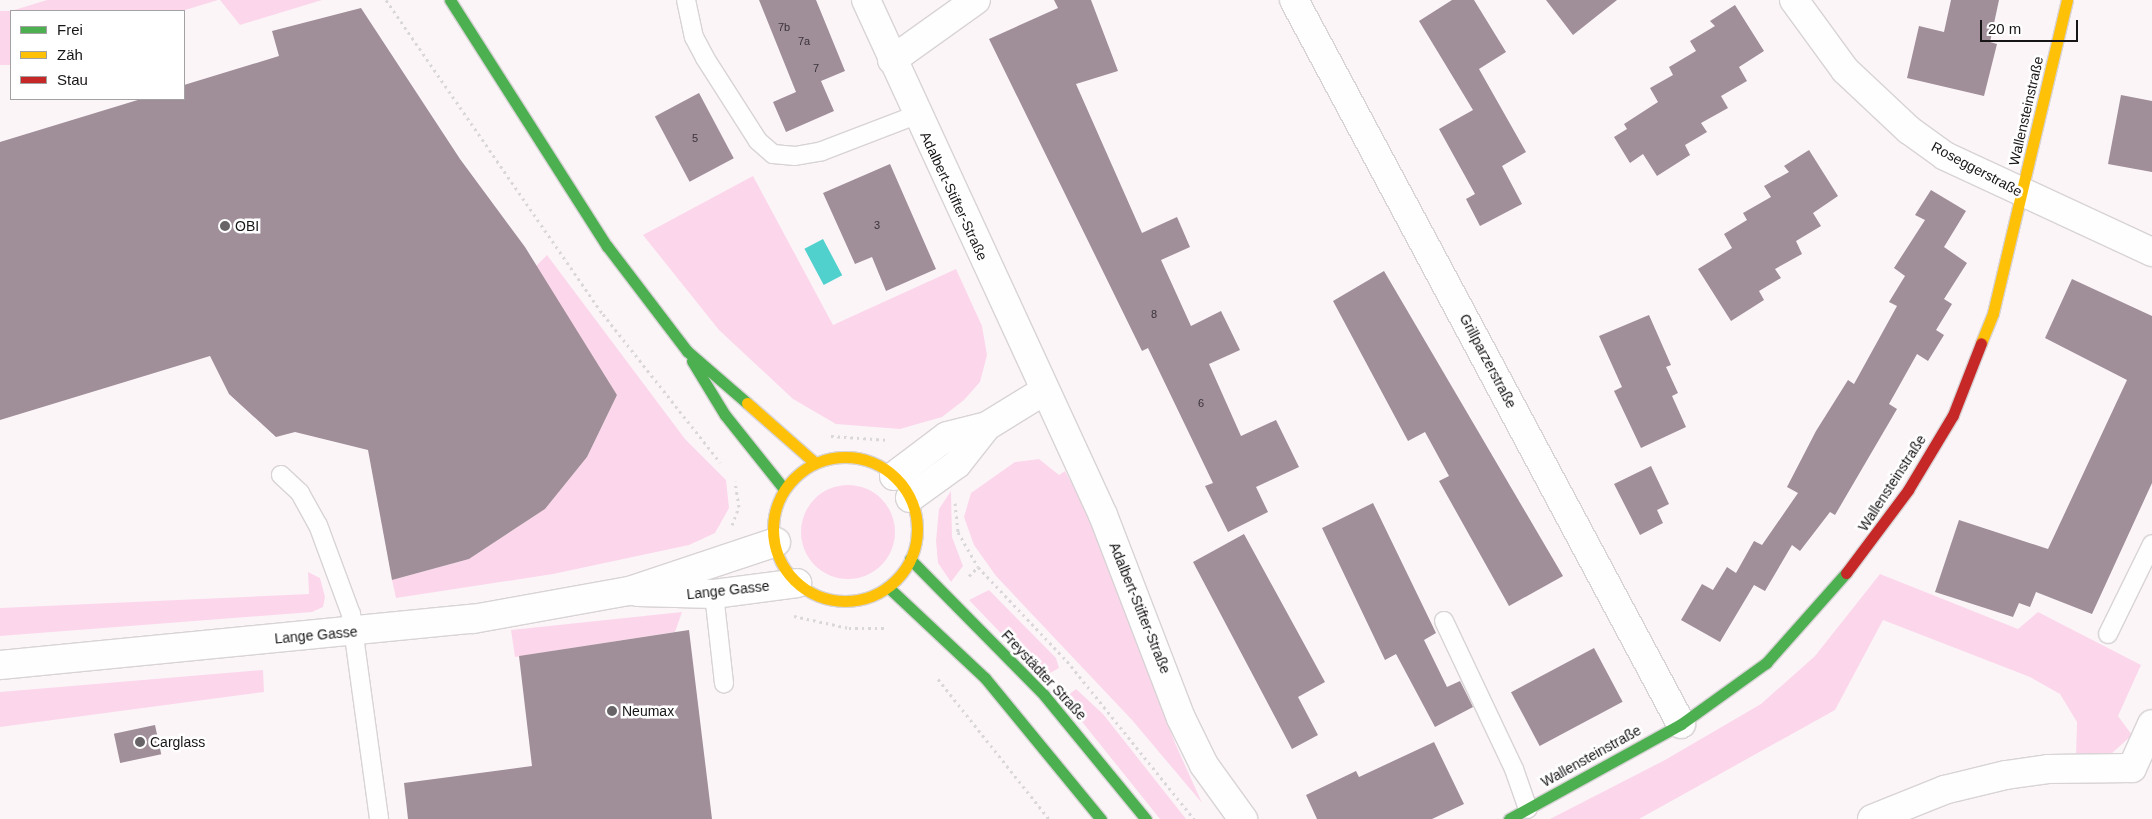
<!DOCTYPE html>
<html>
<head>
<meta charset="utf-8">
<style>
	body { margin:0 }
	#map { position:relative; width:2152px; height:819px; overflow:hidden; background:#fbf5f8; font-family:Arial,sans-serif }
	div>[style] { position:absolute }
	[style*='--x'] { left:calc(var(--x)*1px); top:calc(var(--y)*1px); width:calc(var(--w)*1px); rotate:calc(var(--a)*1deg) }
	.green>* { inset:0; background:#fcd7eb; transform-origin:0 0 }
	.round { border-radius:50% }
	.water>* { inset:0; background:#51d1cd; transform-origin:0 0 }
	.building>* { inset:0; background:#a08e99; transform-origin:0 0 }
	.path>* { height:3px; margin-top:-1.5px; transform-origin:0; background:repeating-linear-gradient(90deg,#d9d7d9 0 2.5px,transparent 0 6.5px) }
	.roads { filter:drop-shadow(1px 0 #d8d3d5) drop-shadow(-1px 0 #d8d3d5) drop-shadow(0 1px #d8d3d5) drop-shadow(0 -1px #d8d3d5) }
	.lane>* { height:18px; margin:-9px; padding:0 9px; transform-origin:9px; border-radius:9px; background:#fefefe }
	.street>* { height:28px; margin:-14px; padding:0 14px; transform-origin:14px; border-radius:14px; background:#fefefe }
	.fast>* { height:11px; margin:-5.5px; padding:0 5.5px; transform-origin:5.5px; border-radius:5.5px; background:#4caf50 }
	.slow>* { height:11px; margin:-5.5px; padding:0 5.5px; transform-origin:5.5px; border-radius:5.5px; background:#ffc107 }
	.slow>.ring { margin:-5.5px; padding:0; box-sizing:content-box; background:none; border:11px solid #ffc107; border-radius:50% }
	.jam>* { height:11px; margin:-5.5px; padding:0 5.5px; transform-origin:5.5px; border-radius:5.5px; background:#c62828 }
	.dots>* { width:14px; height:14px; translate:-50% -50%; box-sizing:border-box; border:2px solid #fff; border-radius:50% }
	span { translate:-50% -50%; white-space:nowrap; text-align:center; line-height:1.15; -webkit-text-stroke:5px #fff; paint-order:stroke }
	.number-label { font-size:11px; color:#3a3338 }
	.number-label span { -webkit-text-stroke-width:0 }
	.street-label { font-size:14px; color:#181517 }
	.poi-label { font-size:14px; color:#181517 }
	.left { translate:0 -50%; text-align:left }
	.legend { position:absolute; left:10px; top:10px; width:175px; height:90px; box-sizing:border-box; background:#fff; border:1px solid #a3a1a2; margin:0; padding:6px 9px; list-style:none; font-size:15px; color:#181517 }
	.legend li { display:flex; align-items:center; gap:10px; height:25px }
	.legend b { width:25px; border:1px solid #a3a1a2 }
	.scale { position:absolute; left:1980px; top:20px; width:98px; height:22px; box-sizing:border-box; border:2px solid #181517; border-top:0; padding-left:6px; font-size:15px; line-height:18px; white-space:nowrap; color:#181517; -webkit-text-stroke:4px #fff; paint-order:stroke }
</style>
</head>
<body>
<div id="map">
	<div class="green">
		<i style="clip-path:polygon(47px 0,218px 0,182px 11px,11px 11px)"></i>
		<i style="clip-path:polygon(220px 0,322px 0,240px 25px)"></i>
		<i style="left:11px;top:11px;width:54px;height:12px;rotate:90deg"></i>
		<i style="clip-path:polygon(753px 176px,833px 325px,956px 269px,982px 326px,987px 355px,980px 382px,964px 400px,942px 417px,900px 429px,836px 424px,793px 399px,719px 330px,643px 235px)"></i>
		<i style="clip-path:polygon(547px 255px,685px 439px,726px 480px,729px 508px,715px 533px,689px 545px,553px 574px,396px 598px,392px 580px,469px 559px,545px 509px,587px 457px,617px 395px,536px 266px)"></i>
		<i style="clip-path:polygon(1039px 459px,1059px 475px,1065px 471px,1092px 522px,1175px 743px,1202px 803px,1132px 720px,996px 576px,974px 545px,964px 517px,971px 493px,1015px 462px)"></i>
		<i class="round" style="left:801px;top:485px;width:94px;height:94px"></i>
		<i style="clip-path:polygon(951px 491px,952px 537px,963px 566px,951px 582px,938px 563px,936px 541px,939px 509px)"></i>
		<i style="clip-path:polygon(308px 572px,320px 578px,325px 597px,323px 607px,312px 612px,0 636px,0 608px,309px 594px)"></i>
		<i style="clip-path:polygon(1880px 574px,2018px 629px,2038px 612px,2141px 665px,2118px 716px,2132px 735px,2110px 755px,2076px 758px,2077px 722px,2060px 694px,2030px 677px,1883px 620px,1835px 710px,1639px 819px,1550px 819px,1665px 760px,1761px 704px,1815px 656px)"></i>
		<i style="clip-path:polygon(989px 590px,1056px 658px,1059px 668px,1043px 677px,969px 600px)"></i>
		<i style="clip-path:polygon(682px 612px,675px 632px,515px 657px,511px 630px)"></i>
		<i style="clip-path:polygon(263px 670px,264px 692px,0 727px,0 692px)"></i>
		<i style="clip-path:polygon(1076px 689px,1103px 714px,1186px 819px,1160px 819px,1067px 703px,1067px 696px)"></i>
	</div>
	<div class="water">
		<i style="left:823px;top:239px;width:41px;height:21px;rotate:62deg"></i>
	</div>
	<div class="building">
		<i style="clip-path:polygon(759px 0,816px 0,845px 71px,821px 81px,834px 111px,786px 132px,773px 102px,796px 92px)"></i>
		<i style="clip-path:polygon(1054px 0,1091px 0,1118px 71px,1076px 84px,1142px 233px,1177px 217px,1190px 247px,1161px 260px,1191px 326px,1221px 311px,1240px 350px,1209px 364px,1241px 436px,1276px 420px,1299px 467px,1256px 487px,1268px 512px,1228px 532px,1205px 486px,1213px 483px,1148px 348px,1142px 351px,989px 39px,1058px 8px)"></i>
		<i style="clip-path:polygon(1452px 0,1474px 0,1506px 52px,1479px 69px,1526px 152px,1502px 166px,1522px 204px,1480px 226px,1466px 199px,1475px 194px,1439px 129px,1473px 110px,1419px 21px)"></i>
		<i style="clip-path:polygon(1546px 0,1617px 0,1573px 35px)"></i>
		<i style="clip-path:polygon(1951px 0,1999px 0,1990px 42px,1997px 44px,1984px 96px,1907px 78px,1919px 26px,1944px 32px)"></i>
		<i style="clip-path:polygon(1735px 5px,1764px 51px,1739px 67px,1747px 81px,1721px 96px,1728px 108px,1701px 123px,1707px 132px,1685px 145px,1690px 155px,1657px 176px,1643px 154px,1630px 163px,1614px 137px,1627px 129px,1624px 124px,1658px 102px,1650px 88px,1673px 75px,1669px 67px,1696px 51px,1690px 41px,1715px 26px,1710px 21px)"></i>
		<i style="clip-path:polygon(361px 8px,460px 159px,525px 247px,617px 395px,587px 457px,545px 509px,469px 559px,392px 580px,368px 450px,295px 432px,276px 437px,229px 394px,210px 356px,0 420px,0 142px,141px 99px,184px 99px,184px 85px,279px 56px,272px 31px)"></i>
		<i style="left:699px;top:93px;width:74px;height:50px;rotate:62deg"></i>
		<i style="clip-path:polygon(2121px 95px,2152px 101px,2152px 172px,2108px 164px)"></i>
		<i style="clip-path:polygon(1809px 150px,1838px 196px,1813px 213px,1821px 226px,1796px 241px,1802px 254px,1775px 269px,1781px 278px,1759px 291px,1764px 300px,1731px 321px,1698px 269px,1732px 248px,1724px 234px,1747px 220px,1743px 213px,1771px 197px,1764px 186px,1789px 172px,1784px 166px)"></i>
		<i style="clip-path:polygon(890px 164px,936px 269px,886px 291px,872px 257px,855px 264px,823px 193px)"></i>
		<i style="clip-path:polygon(1931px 190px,1966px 211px,1944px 247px,1967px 263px,1944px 299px,1952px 304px,1936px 330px,1944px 335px,1928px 361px,1917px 354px,1889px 404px,1897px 409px,1835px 515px,1830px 512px,1800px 551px,1792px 545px,1765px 591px,1754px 585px,1720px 642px,1681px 620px,1702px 584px,1713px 590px,1727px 567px,1736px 573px,1754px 541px,1762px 545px,1798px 493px,1787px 487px,1816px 431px,1848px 380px,1854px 384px,1897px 306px,1889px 302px,1905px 276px,1894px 268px,1925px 220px,1915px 215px)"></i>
		<i style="clip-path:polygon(1384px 271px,1563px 576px,1509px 606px,1439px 481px,1449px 476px,1425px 432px,1408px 441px,1333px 301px)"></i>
		<i style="clip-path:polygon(2072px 279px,2152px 316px,2152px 483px,2092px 614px,2036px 592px,2030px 607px,2019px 603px,2013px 617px,1935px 592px,1959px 520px,2048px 549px,2127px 380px,2045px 338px)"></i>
		<i style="clip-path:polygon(1649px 315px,1671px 365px,1666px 367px,1678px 393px,1672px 396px,1686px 427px,1641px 448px,1614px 391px,1622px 387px,1599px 336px)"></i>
		<i style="clip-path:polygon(1651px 466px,1669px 504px,1657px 510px,1663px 523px,1640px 535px,1614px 484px)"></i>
		<i style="clip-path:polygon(1373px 503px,1436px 633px,1424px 640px,1447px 687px,1460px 681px,1473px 707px,1435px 727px,1396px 654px,1385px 660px,1322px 528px)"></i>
		<i style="clip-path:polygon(1244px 534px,1325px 682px,1298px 697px,1318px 735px,1292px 749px,1193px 562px)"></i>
		<i style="clip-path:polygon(689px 630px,712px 819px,408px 819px,404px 783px,532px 766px,519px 656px)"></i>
		<i style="left:1594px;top:648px;width:61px;height:94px;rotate:62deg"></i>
		<i style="left:155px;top:725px;width:30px;height:42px;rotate:78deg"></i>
		<i style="clip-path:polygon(1434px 742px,1464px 804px,1432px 819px,1317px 819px,1306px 795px,1356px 771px,1359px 777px)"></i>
	</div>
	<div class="path">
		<i style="--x:386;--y:0;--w:382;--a:55.4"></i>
		<i style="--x:603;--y:314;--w:189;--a:51.7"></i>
		<i style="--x:831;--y:436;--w:58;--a:3.9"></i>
		<i style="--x:955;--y:503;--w:29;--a:84"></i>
		<i style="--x:958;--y:532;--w:40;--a:60.3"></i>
		<i style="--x:978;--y:567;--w:129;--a:46.6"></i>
		<i style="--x:1067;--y:661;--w:203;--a:51.2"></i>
		<i style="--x:732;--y:525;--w:19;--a:-69"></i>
		<i style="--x:739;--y:507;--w:26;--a:-99"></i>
		<i style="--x:969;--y:576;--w:13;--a:-45"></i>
		<i style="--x:794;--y:616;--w:56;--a:12.3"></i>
		<i style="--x:849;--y:628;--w:37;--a:0"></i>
		<i style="--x:938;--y:679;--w:179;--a:51.6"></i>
	</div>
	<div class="roads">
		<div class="lane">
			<i style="--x:686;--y:0;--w:38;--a:78"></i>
			<i style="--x:694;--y:37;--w:24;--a:62"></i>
			<i style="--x:705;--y:58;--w:98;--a:57.4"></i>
			<i style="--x:758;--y:141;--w:20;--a:41"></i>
			<i style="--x:773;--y:154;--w:22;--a:5"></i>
			<i style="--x:795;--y:156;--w:27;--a:-10"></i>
			<i style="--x:822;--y:151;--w:101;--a:-21"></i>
			<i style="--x:281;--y:475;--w:26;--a:43"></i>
			<i style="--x:300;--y:493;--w:37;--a:61"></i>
			<i style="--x:318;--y:525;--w:95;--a:69.7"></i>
			<i style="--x:351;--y:614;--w:207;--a:82.2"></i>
			<i style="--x:714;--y:594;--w:90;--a:83.6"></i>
			<i style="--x:1444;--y:621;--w:164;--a:64.7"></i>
			<i style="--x:1514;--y:769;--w:42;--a:70.7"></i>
			<i style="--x:2108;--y:634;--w:100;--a:-63.9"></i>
		</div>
		<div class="street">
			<i style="--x:866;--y:0;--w:567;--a:65.29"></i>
			<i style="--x:1103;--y:515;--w:217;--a:69"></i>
			<i style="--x:1181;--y:718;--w:52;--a:63.9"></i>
			<i style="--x:1204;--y:765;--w:67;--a:54.2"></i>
			<i style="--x:1294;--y:0;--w:821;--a:61.87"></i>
			<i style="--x:1794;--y:0;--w:87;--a:53.9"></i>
			<i style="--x:1845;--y:70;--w:88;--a:43.2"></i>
			<i style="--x:1909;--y:130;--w:44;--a:35.8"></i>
			<i style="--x:1945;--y:156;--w:228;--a:24.9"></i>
			<i style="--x:892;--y:60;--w:103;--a:-35.5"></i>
			<i style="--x:894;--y:476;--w:66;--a:-37"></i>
			<i style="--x:947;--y:436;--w:41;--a:-14"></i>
			<i style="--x:987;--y:426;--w:67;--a:-31.6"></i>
			<i style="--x:910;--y:498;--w:58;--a:-35.9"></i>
			<i style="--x:957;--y:464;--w:48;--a:-51.7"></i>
			<i style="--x:638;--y:592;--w:76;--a:1.5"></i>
			<i style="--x:714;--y:594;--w:84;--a:-7.5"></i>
			<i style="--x:0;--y:665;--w:475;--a:-5.6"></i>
			<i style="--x:473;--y:619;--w:158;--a:-10.2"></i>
			<i style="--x:629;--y:591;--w:155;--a:-18.4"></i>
			<i style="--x:1872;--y:819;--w:78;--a:-21.9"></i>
			<i style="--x:1944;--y:790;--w:64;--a:-13.6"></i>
			<i style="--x:2006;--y:775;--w:42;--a:-8.1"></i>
			<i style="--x:2048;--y:769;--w:84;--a:-0.7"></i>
			<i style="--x:2132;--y:768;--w:48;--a:-65.6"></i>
		</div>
		<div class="fast">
			<i style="--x:450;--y:0;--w:292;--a:57.5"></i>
			<i style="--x:607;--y:246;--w:132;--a:52.7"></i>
			<i style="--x:687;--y:351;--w:79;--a:40.9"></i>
			<i style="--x:692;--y:361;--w:63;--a:58.6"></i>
			<i style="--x:725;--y:415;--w:95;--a:51.4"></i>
			<i style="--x:910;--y:559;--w:191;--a:45.4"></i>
			<i style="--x:1044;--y:695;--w:161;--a:50.6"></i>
			<i style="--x:888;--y:587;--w:133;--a:43.2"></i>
			<i style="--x:985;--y:678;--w:183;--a:50.6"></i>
			<i style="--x:1509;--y:819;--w:196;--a:-28.9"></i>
			<i style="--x:1681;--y:724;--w:105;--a:-35.7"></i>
			<i style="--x:1766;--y:663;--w:120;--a:-48.4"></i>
		</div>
		<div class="slow">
			<i style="--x:1981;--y:343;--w:32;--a:-68"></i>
			<i style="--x:1993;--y:313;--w:322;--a:-76.7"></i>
			<i style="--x:747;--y:403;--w:91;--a:41.4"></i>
			<i class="ring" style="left:773px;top:457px;width:133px;height:133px"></i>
		</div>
		<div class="jam">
			<i style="--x:1846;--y:573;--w:104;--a:-53.2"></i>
			<i style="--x:1908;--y:490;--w:87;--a:-59"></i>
			<i style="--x:1953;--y:415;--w:77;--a:-68.7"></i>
		</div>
	</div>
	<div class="dots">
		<i style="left:225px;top:226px;background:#676366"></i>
		<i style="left:612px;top:711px;background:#676366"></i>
		<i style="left:140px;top:742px;background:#676366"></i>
	</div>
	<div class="number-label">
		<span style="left:784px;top:27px">7b</span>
		<span style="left:804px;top:41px">7a</span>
		<span style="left:816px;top:68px">7</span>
		<span style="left:695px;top:138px">5</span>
		<span style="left:877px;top:225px">3</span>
		<span style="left:1154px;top:314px">8</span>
		<span style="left:1201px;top:403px">6</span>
	</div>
	<div class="street-label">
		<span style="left:2026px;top:111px;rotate:-77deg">Wallensteinstraße</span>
		<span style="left:1977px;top:169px;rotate:28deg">Roseggerstraße</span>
		<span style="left:954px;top:196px;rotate:65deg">Adalbert-Stifter-Straße</span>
		<span style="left:1488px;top:361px;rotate:62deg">Grillparzerstraße</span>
		<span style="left:1892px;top:483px;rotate:-57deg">Wallensteinstraße</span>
		<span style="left:728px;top:590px;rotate:-6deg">Lange Gasse</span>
		<span style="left:1140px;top:608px;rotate:68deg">Adalbert-Stifter-Straße</span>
		<span style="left:316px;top:635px;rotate:-5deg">Lange Gasse</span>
		<span style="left:1044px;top:675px;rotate:47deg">Freystädter Straße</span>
		<span style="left:1591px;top:756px;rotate:-29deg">Wallensteinstraße</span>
	</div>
	<div class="poi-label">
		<span class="left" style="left:235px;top:226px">OBI</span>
		<span class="left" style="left:622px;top:711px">Neumax</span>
		<span class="left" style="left:150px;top:742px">Carglass</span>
	</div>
	<ul class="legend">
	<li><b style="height:6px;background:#4caf50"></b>Frei</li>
	<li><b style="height:6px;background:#ffc107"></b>Zäh</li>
	<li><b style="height:6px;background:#c62828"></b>Stau</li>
	</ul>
	<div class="scale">20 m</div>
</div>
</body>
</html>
